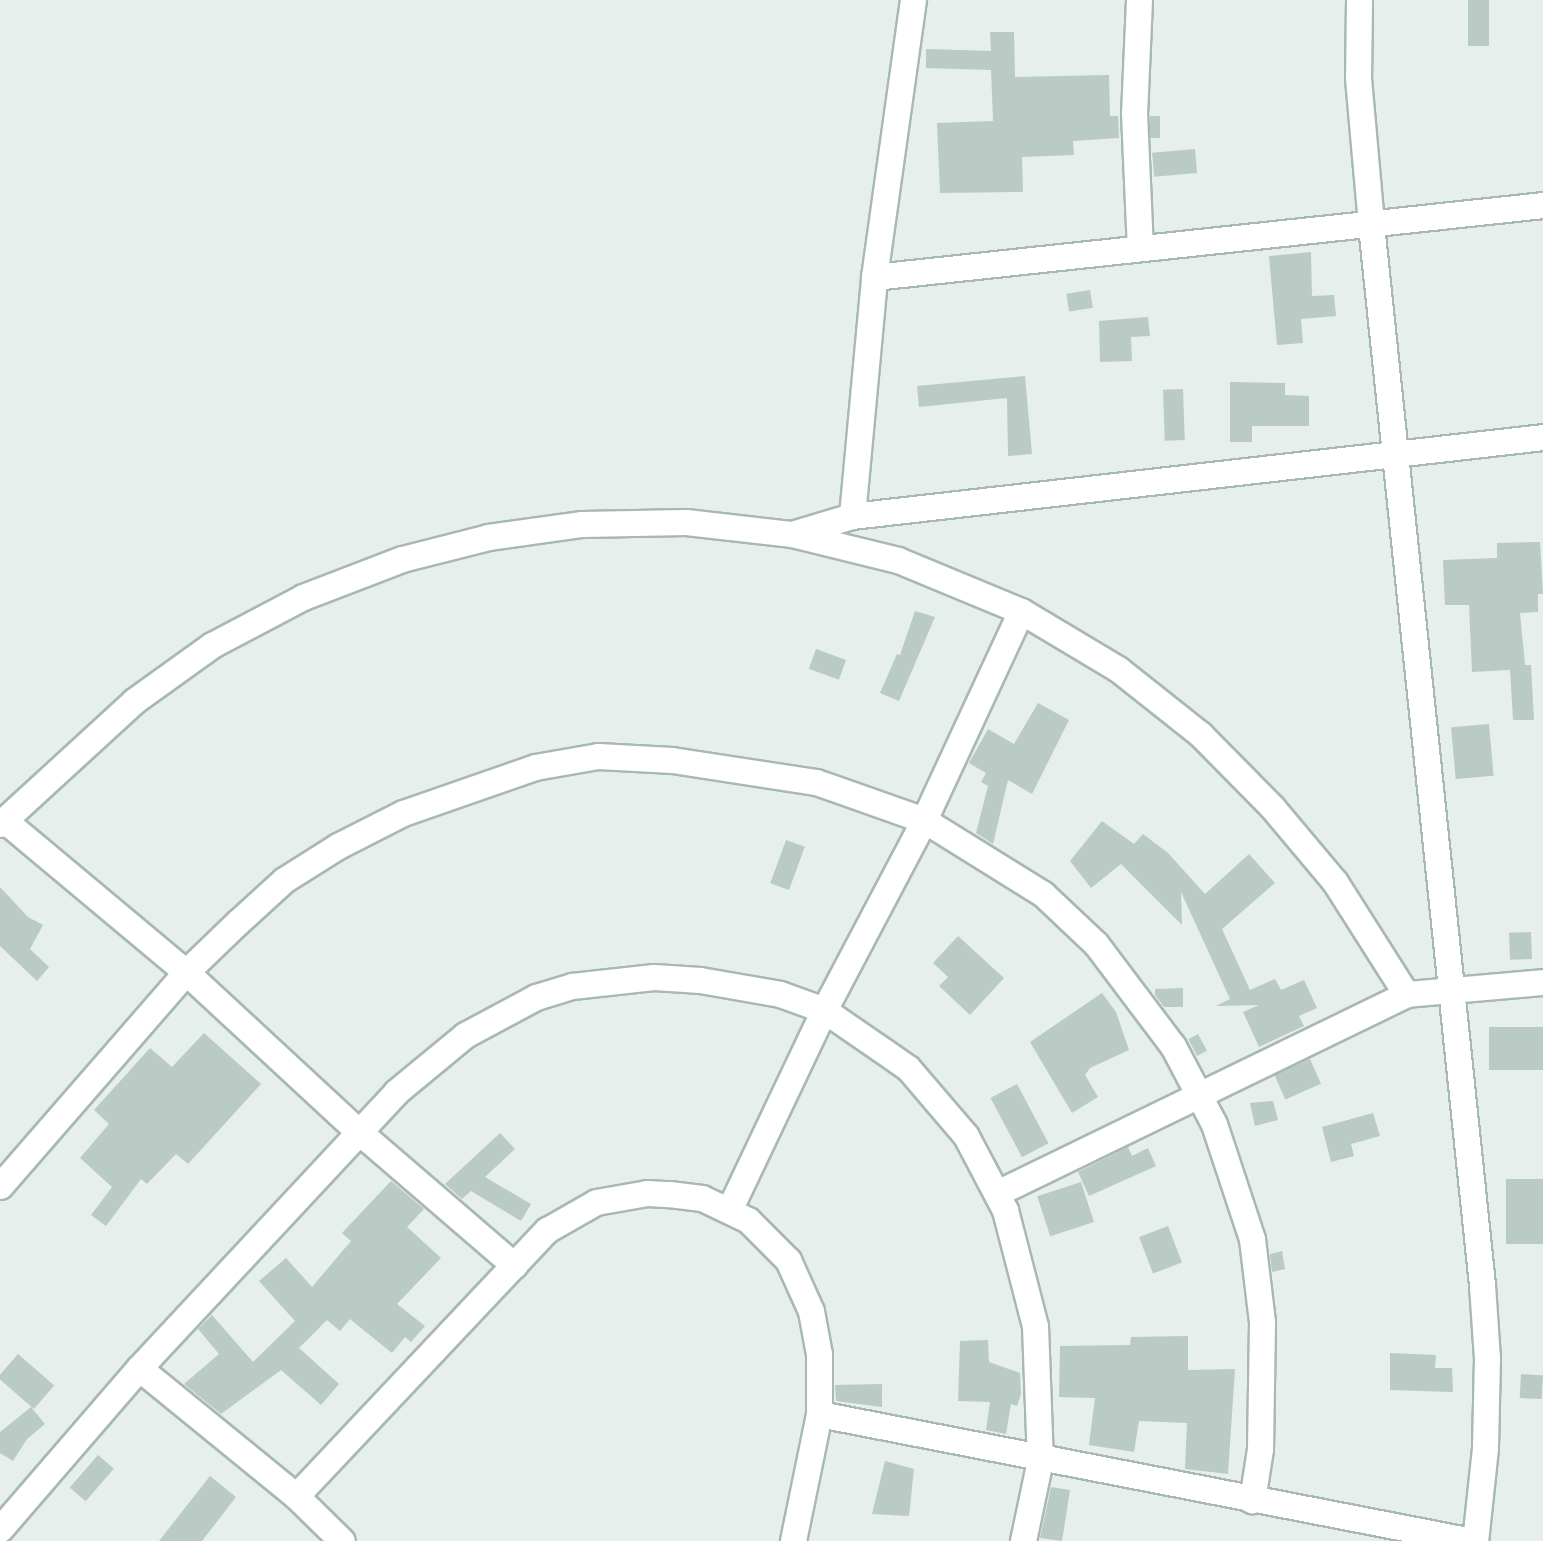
<!DOCTYPE html>
<html>
<head>
<meta charset="utf-8">
<style>
	body { margin:0 }
	#map { position:relative; width:1543px; height:1541px; overflow:hidden; background:#e6efeb; font-family:Inter,sans-serif }
	div>[style] { position:absolute }
	[style*='--x'] { left:calc(var(--x)*1px); top:calc(var(--y)*1px); width:calc(var(--w)*1px); rotate:calc(var(--a)*1deg) }
	.building>* { inset:0; background:#bacac4; transform-origin:0 0 }
	.roads { filter:drop-shadow(2px 0 #a8b8b3) drop-shadow(-2px 0 #a8b8b3) drop-shadow(0 2px #a8b8b3) drop-shadow(0 -2px #a8b8b3) }
	.street>* { height:25px; margin:-12.5px; padding:0 12.5px; transform-origin:12.5px; border-radius:12.5px; background:#fff }
	span { translate:-50% -50%; white-space:nowrap; text-align:center; line-height:1.15; -webkit-text-stroke:9px #f7fbf9; paint-order:stroke }
</style>
</head>
<body>
<div id="map">
	<div class="building">
		<i style="left:1468px;top:0;width:21px;height:46px"></i>
		<i style="clip-path:polygon(990px 32px,1014px 32px,1015px 77px,1109px 75px,1110px 116px,1118px 116px,1119px 138px,1073px 141px,1074px 155px,1022px 157px,1023px 192px,940px 193px,937px 123px,993px 121px,991px 70px,926px 68px,926px 49px,991px 51px)"></i>
		<i style="left:1150px;top:116px;width:10px;height:22px"></i>
		<i style="left:1195px;top:149px;width:24px;height:43px;rotate:85deg"></i>
		<i style="clip-path:polygon(1311px 252px,1312px 296px,1334px 295px,1336px 316px,1301px 319px,1303px 343px,1277px 345px,1269px 256px)"></i>
		<i style="left:1090px;top:290px;width:18px;height:24px;rotate:81deg"></i>
		<i style="clip-path:polygon(1148px 317px,1150px 336px,1131px 337px,1132px 361px,1100px 362px,1099px 321px)"></i>
		<i style="clip-path:polygon(1025px 376px,1032px 454px,1008px 456px,1007px 398px,919px 407px,917px 386px)"></i>
		<i style="clip-path:polygon(1230px 382px,1285px 383px,1285px 395px,1309px 396px,1309px 426px,1252px 426px,1252px 442px,1230px 442px)"></i>
		<i style="left:1183px;top:389px;width:51px;height:20px;rotate:88deg"></i>
		<i style="clip-path:polygon(1540px 542px,1543px 594px,1538px 594px,1538px 612px,1520px 613px,1525px 665px,1531px 665px,1534px 720px,1513px 720px,1510px 670px,1472px 672px,1469px 605px,1445px 605px,1443px 560px,1497px 558px,1497px 543px)"></i>
		<i style="clip-path:polygon(915px 611px,935px 617px,899px 701px,880px 693px,897px 654px,900px 655px)"></i>
		<i style="left:816px;top:649px;width:32px;height:21px;rotate:20deg"></i>
		<i style="clip-path:polygon(1038px 703px,1069px 720px,1032px 794px,1008px 780px,993px 844px,976px 833px,988px 786px,981px 782px,986px 773px,969px 763px,988px 729px,1014px 744px)"></i>
		<i style="left:1489px;top:724px;width:52px;height:38px;rotate:85deg"></i>
		<i style="clip-path:polygon(1102px 821px,1134px 844px,1143px 834px,1168px 853px,1205px 894px,1249px 854px,1275px 883px,1222px 929px,1250px 990px,1275px 979px,1281px 990px,1304px 980px,1317px 1008px,1299px 1016px,1304px 1026px,1259px 1047px,1243px 1012px,1259px 1005px,1216px 1006px,1230px 999px,1181px 892px,1182px 925px,1121px 864px,1091px 888px,1070px 861px)"></i>
		<i style="left:786px;top:840px;width:20px;height:46px;rotate:20deg"></i>
		<i style="clip-path:polygon(0 887px,28px 917px,43px 925px,30px 949px,49px 967px,37px 981px,0 946px)"></i>
		<i style="left:1531px;top:932px;width:27px;height:22px;rotate:88deg"></i>
		<i style="clip-path:polygon(958px 936px,1004px 978px,970px 1015px,939px 986px,948px 977px,933px 963px)"></i>
		<i style="clip-path:polygon(1183px 988px,1183px 1007px,1164px 1007px,1155px 995px,1155px 989px)"></i>
		<i style="clip-path:polygon(1102px 993px,1116px 1012px,1129px 1050px,1090px 1068px,1085px 1075px,1098px 1097px,1072px 1113px,1030px 1042px)"></i>
		<i style="left:1543px;top:1027px;width:43px;height:54px;rotate:90deg"></i>
		<i style="clip-path:polygon(204px 1033px,261px 1084px,188px 1164px,176px 1154px,147px 1184px,141px 1179px,106px 1226px,91px 1215px,112px 1187px,80px 1158px,109px 1124px,94px 1110px,150px 1048px,172px 1067px)"></i>
		<i style="left:1198px;top:1034px;width:19px;height:11px;rotate:62deg"></i>
		<i style="left:1310px;top:1059px;width:27px;height:39px;rotate:66deg"></i>
		<i style="left:1017px;top:1084px;width:67px;height:30px;rotate:62deg"></i>
		<i style="clip-path:polygon(1273px 1101px,1278px 1120px,1255px 1126px,1250px 1103px)"></i>
		<i style="clip-path:polygon(1373px 1113px,1380px 1136px,1351px 1144px,1354px 1156px,1331px 1162px,1322px 1127px)"></i>
		<i style="clip-path:polygon(500px 1133px,515px 1149px,485px 1177px,531px 1204px,521px 1221px,471px 1191px,462px 1199px,445px 1184px)"></i>
		<i style="clip-path:polygon(1128px 1147px,1132px 1156px,1148px 1148px,1156px 1166px,1089px 1196px,1078px 1172px)"></i>
		<i style="left:1543px;top:1179px;width:65px;height:37px;rotate:90deg"></i>
		<i style="clip-path:polygon(391px 1181px,424px 1209px,407px 1227px,441px 1258px,397px 1304px,425px 1326px,411px 1342px,405px 1337px,392px 1353px,350px 1319px,340px 1331px,327px 1320px,299px 1348px,339px 1384px,321px 1405px,281px 1370px,221px 1414px,184px 1384px,219px 1354px,198px 1329px,212px 1315px,253px 1362px,295px 1321px,259px 1281px,286px 1258px,312px 1287px,351px 1241px,342px 1233px)"></i>
		<i style="left:1081px;top:1182px;width:42px;height:46px;rotate:72deg"></i>
		<i style="left:1168px;top:1226px;width:39px;height:31px;rotate:69deg"></i>
		<i style="clip-path:polygon(1282px 1251px,1285px 1269px,1272px 1272px,1270px 1254px)"></i>
		<i style="clip-path:polygon(1188px 1336px,1188px 1370px,1235px 1369px,1228px 1474px,1185px 1469px,1187px 1423px,1139px 1421px,1134px 1452px,1089px 1445px,1095px 1398px,1059px 1397px,1060px 1346px,1130px 1345px,1131px 1337px)"></i>
		<i style="clip-path:polygon(988px 1340px,989px 1362px,1020px 1373px,1021px 1394px,1017px 1406px,1011px 1404px,1006px 1434px,986px 1430px,990px 1402px,958px 1401px,960px 1341px)"></i>
		<i style="clip-path:polygon(1390px 1353px,1436px 1355px,1435px 1368px,1452px 1368px,1453px 1392px,1390px 1390px)"></i>
		<i style="left:18px;top:1354px;width:48px;height:31px;rotate:41deg"></i>
		<i style="left:1521px;top:1374px;width:22px;height:24px;rotate:3deg"></i>
		<i style="clip-path:polygon(882px 1384px,882px 1407px,836px 1401px,835px 1385px)"></i>
		<i style="clip-path:polygon(31px 1407px,45px 1424px,27px 1439px,13px 1461px,0 1453px,0 1432px)"></i>
		<i style="left:98px;top:1455px;width:21px;height:43px;rotate:41deg"></i>
		<i style="clip-path:polygon(885px 1461px,914px 1469px,909px 1516px,872px 1514px)"></i>
		<i style="clip-path:polygon(210px 1476px,236px 1497px,202px 1541px,159px 1541px)"></i>
		<i style="clip-path:polygon(1051px 1487px,1070px 1490px,1062px 1541px,1040px 1538px)"></i>
	</div>
	<div class="roads">
		<div class="street">
			<i style="--x:1139;--y:0;--w:113;--a:92.5"></i>
			<i style="--x:1134;--y:113;--w:135;--a:87.5"></i>
			<i style="--x:1359;--y:0;--w:78;--a:90.7"></i>
			<i style="--x:1358;--y:78;--w:148;--a:84.9"></i>
			<i style="--x:1371;--y:225;--w:1066;--a:84.02"></i>
			<i style="--x:1482;--y:1285;--w:73;--a:86.1"></i>
			<i style="--x:1487;--y:1358;--w:90;--a:91.3"></i>
			<i style="--x:1485;--y:1448;--w:94;--a:96.1"></i>
			<i style="--x:874;--y:277;--w:673;--a:-6.14"></i>
			<i style="--x:852;--y:516;--w:240;--a:-84.7"></i>
			<i style="--x:874;--y:277;--w:280;--a:-82"></i>
			<i style="--x:792;--y:534;--w:63;--a:-16.7"></i>
			<i style="--x:852;--y:516;--w:696;--a:-6.52"></i>
			<i style="--x:4;--y:820;--w:237;--a:39.9"></i>
			<i style="--x:186;--y:972;--w:234;--a:42.8"></i>
			<i style="--x:358;--y:1131;--w:206;--a:40.7"></i>
			<i style="--x:0;--y:824;--w:182;--a:-42.5"></i>
			<i style="--x:134;--y:701;--w:96;--a:-35.7"></i>
			<i style="--x:212;--y:645;--w:103;--a:-27.8"></i>
			<i style="--x:303;--y:597;--w:106;--a:-21"></i>
			<i style="--x:402;--y:559;--w:89;--a:-14.3"></i>
			<i style="--x:488;--y:537;--w:95;--a:-7.9"></i>
			<i style="--x:582;--y:524;--w:104;--a:-1.1"></i>
			<i style="--x:686;--y:522;--w:107;--a:6.5"></i>
			<i style="--x:792;--y:534;--w:109;--a:13.8"></i>
			<i style="--x:898;--y:560;--w:133;--a:22.5"></i>
			<i style="--x:1021;--y:611;--w:113;--a:30.9"></i>
			<i style="--x:1118;--y:669;--w:105;--a:38.4"></i>
			<i style="--x:1200;--y:734;--w:103;--a:45.4"></i>
			<i style="--x:1272;--y:807;--w:98;--a:50"></i>
			<i style="--x:1335;--y:882;--w:133;--a:57.6"></i>
			<i style="--x:0;--y:1186;--w:284;--a:-49"></i>
			<i style="--x:186;--y:972;--w:72;--a:-43.9"></i>
			<i style="--x:238;--y:922;--w:62;--a:-42.4"></i>
			<i style="--x:284;--y:880;--w:64;--a:-32.2"></i>
			<i style="--x:338;--y:846;--w:73;--a:-26.9"></i>
			<i style="--x:403;--y:813;--w:140;--a:-19.2"></i>
			<i style="--x:535;--y:767;--w:64;--a:-9.9"></i>
			<i style="--x:598;--y:756;--w:74;--a:3.1"></i>
			<i style="--x:672;--y:760;--w:146;--a:8.7"></i>
			<i style="--x:816;--y:782;--w:114;--a:19.4"></i>
			<i style="--x:924;--y:820;--w:140;--a:31.9"></i>
			<i style="--x:1043;--y:894;--w:73;--a:43.3"></i>
			<i style="--x:1096;--y:944;--w:128;--a:53"></i>
			<i style="--x:1173;--y:1046;--w:88;--a:62.3"></i>
			<i style="--x:1214;--y:1124;--w:121;--a:71.7"></i>
			<i style="--x:1252;--y:1239;--w:84;--a:83.1"></i>
			<i style="--x:1262;--y:1322;--w:127;--a:90.9"></i>
			<i style="--x:1260;--y:1449;--w:52;--a:98.9"></i>
			<i style="--x:997;--y:1193;--w:455;--a:-25.9"></i>
			<i style="--x:1406;--y:994;--w:138;--a:-5"></i>
			<i style="--x:730;--y:1208;--w:219;--a:-64.6"></i>
			<i style="--x:824;--y:1010;--w:215;--a:-62.2"></i>
			<i style="--x:924;--y:820;--w:230;--a:-65.1"></i>
			<i style="--x:139;--y:1368;--w:203;--a:39.2"></i>
			<i style="--x:296;--y:1496;--w:64;--a:44.4"></i>
			<i style="--x:819;--y:1414;--w:665;--a:11.01"></i>
			<i style="--x:296;--y:1496;--w:366;--a:-46.7"></i>
			<i style="--x:547;--y:1230;--w:56;--a:-29.7"></i>
			<i style="--x:596;--y:1202;--w:52;--a:-10"></i>
			<i style="--x:647;--y:1193;--w:22;--a:3"></i>
			<i style="--x:669;--y:1194;--w:33;--a:7"></i>
			<i style="--x:702;--y:1198;--w:51;--a:25.6"></i>
			<i style="--x:748;--y:1220;--w:57;--a:45"></i>
			<i style="--x:788;--y:1260;--w:56;--a:65.7"></i>
			<i style="--x:811;--y:1311;--w:44;--a:79.5"></i>
			<i style="--x:819;--y:1354;--w:60;--a:90"></i>
			<i style="--x:819;--y:1414;--w:130;--a:101.6"></i>
			<i style="--x:0;--y:1529;--w:213;--a:-49.2"></i>
			<i style="--x:139;--y:1368;--w:377;--a:-47"></i>
			<i style="--x:396;--y:1092;--w:89;--a:-39.6"></i>
			<i style="--x:465;--y:1035;--w:81;--a:-28.2"></i>
			<i style="--x:536;--y:997;--w:38;--a:-17"></i>
			<i style="--x:572;--y:986;--w:82;--a:-6.3"></i>
			<i style="--x:654;--y:977;--w:46;--a:3.7"></i>
			<i style="--x:700;--y:980;--w:81;--a:9.9"></i>
			<i style="--x:780;--y:994;--w:47;--a:20"></i>
			<i style="--x:824;--y:1010;--w:102;--a:34.6"></i>
			<i style="--x:908;--y:1068;--w:89;--a:49.5"></i>
			<i style="--x:966;--y:1136;--w:84;--a:62.2"></i>
			<i style="--x:1005;--y:1210;--w:120;--a:75.5"></i>
			<i style="--x:1035;--y:1326;--w:134;--a:87.9"></i>
			<i style="--x:1040;--y:1460;--w:83;--a:101.9"></i>
		</div>
	</div>
</div>
</body>
</html>
